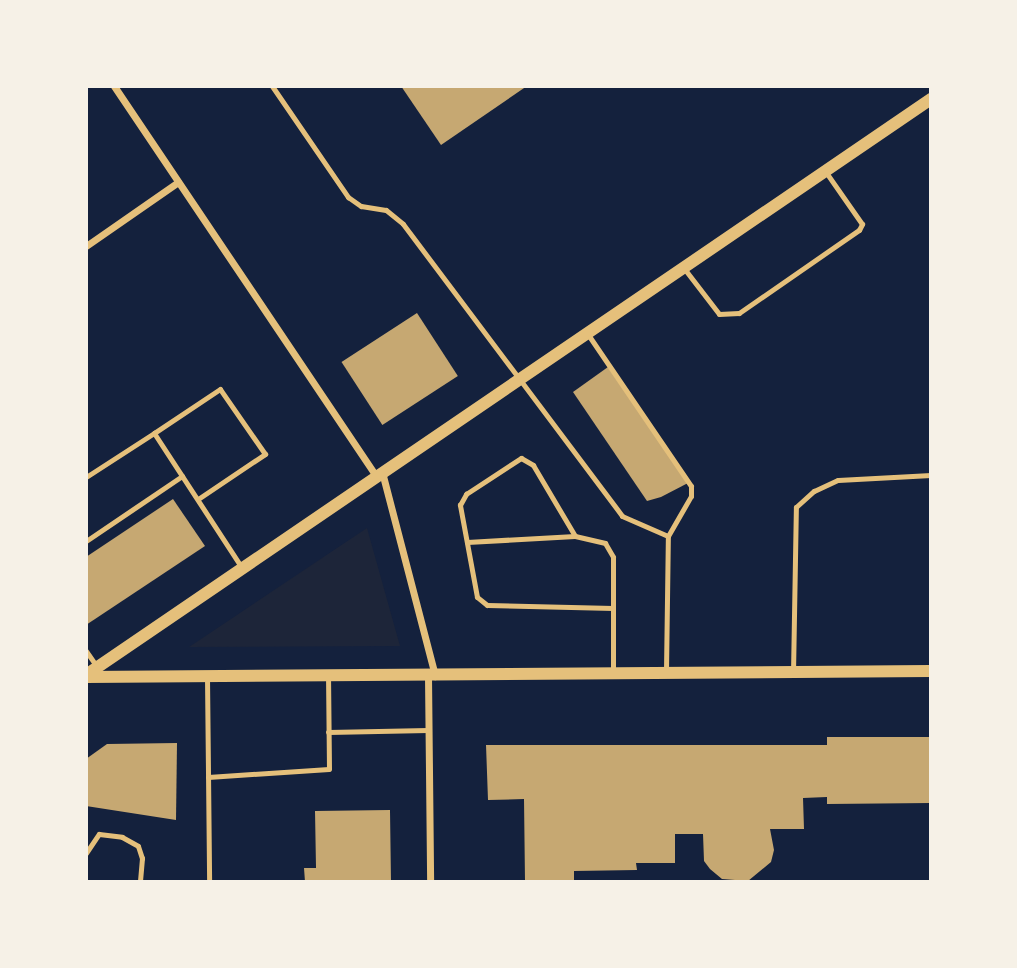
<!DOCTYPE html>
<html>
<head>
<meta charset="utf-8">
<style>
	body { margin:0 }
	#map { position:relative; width:1017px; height:968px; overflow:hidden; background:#14213d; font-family:Poppins,sans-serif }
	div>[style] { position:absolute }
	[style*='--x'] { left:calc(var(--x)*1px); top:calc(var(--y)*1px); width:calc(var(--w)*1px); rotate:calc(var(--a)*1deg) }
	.green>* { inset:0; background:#1d2539 }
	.building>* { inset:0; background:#c6a872; transform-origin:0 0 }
	.service>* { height:5px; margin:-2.5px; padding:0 2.5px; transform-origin:2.5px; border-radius:2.5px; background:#e5c07b }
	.minor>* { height:7px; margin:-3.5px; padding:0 3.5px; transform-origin:3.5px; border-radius:3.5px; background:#e5c07b }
	.tertiary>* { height:12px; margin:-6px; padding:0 6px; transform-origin:6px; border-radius:6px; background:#e5c07b }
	span { translate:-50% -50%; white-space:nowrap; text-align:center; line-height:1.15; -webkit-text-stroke:7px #f6f1e7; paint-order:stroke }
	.frame { position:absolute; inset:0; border:88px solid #f6f1e7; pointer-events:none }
</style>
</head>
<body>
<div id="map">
	<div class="green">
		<i style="clip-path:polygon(367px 528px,400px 646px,189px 647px)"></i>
	</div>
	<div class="building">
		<i style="clip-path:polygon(401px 86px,527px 86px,441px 145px)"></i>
		<i style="left:417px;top:313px;width:75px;height:90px;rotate:57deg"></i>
		<i style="clip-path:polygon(608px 367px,688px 483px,661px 497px,647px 501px,573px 392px)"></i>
		<i style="clip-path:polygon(173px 499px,205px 546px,86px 625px,86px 557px)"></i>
		<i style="clip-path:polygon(827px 737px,931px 737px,931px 803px,827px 804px,827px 797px,803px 798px,804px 829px,770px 829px,774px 850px,771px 862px,748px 881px,722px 879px,710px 869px,704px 861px,703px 834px,675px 834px,675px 863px,636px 863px,637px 870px,574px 871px,574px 882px,525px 882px,524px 799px,488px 800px,486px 745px,827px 745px)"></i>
		<i style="clip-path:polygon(177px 743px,176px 820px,86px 806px,86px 759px,107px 744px)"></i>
		<i style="clip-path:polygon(390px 810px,391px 882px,305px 882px,304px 868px,316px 868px,315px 811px)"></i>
	</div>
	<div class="service">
		<i style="--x:272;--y:86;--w:135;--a:55.6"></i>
		<i style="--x:348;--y:197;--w:16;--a:35"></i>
		<i style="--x:361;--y:206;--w:25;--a:9"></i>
		<i style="--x:386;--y:210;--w:22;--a:39"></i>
		<i style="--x:403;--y:224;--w:365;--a:53.1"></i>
		<i style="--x:622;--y:516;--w:50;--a:23.5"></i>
		<i style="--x:668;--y:536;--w:46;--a:-60.1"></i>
		<i style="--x:691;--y:496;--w:10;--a:-90"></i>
		<i style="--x:691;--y:486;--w:185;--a:-124.2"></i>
		<i style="--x:683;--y:267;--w:59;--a:52.5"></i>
		<i style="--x:719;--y:314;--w:20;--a:-3"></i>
		<i style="--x:739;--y:313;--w:146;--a:-34.7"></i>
		<i style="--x:859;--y:230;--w:7;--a:-63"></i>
		<i style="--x:862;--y:224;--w:65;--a:-124.9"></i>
		<i style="--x:86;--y:477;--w:81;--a:-32.9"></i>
		<i style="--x:198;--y:499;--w:81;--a:-33.9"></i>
		<i style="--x:265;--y:454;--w:79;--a:-124.7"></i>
		<i style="--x:220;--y:389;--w:79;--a:146.3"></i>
		<i style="--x:154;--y:433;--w:161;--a:56.9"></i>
		<i style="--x:86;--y:541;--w:116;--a:-34.1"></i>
		<i style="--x:467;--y:542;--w:108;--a:-3.2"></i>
		<i style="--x:613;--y:608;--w:126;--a:-178.6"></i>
		<i style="--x:487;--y:605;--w:13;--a:-141"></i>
		<i style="--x:477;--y:597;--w:94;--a:-100.5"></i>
		<i style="--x:460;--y:505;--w:13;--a:-61"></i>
		<i style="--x:466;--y:494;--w:66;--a:-33.2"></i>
		<i style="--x:521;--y:458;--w:14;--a:30"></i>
		<i style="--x:533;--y:465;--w:82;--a:59.4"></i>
		<i style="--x:575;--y:536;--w:31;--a:13"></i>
		<i style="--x:605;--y:543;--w:16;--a:60"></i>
		<i style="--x:613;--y:557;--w:114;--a:90"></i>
		<i style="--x:86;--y:651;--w:19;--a:55"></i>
		<i style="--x:666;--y:671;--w:135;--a:-89.2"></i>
		<i style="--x:793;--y:673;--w:166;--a:-89"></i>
		<i style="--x:796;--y:507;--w:24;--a:-42"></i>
		<i style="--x:814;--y:491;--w:26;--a:-25"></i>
		<i style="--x:838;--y:480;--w:93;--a:-3.1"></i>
		<i style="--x:207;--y:677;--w:205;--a:89.4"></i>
		<i style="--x:328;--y:732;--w:100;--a:-1.1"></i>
		<i style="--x:208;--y:777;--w:121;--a:-3.8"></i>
		<i style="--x:329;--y:769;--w:92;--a:-90.6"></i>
		<i style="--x:86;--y:853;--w:23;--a:-56"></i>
		<i style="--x:99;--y:834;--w:23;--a:7"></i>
		<i style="--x:122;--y:837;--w:18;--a:29"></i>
		<i style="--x:138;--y:846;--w:13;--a:72"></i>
		<i style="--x:142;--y:858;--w:24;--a:95"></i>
	</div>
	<div class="minor">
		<i style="--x:114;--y:86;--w:470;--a:56.1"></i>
		<i style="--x:86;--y:246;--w:112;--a:-34.8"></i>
		<i style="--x:382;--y:472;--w:211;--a:75.4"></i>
		<i style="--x:428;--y:676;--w:206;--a:89.4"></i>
	</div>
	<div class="tertiary">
		<i style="--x:86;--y:675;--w:1023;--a:-34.28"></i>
		<i style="--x:86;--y:677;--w:845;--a:-0.41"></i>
	</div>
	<div class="frame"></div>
</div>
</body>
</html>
